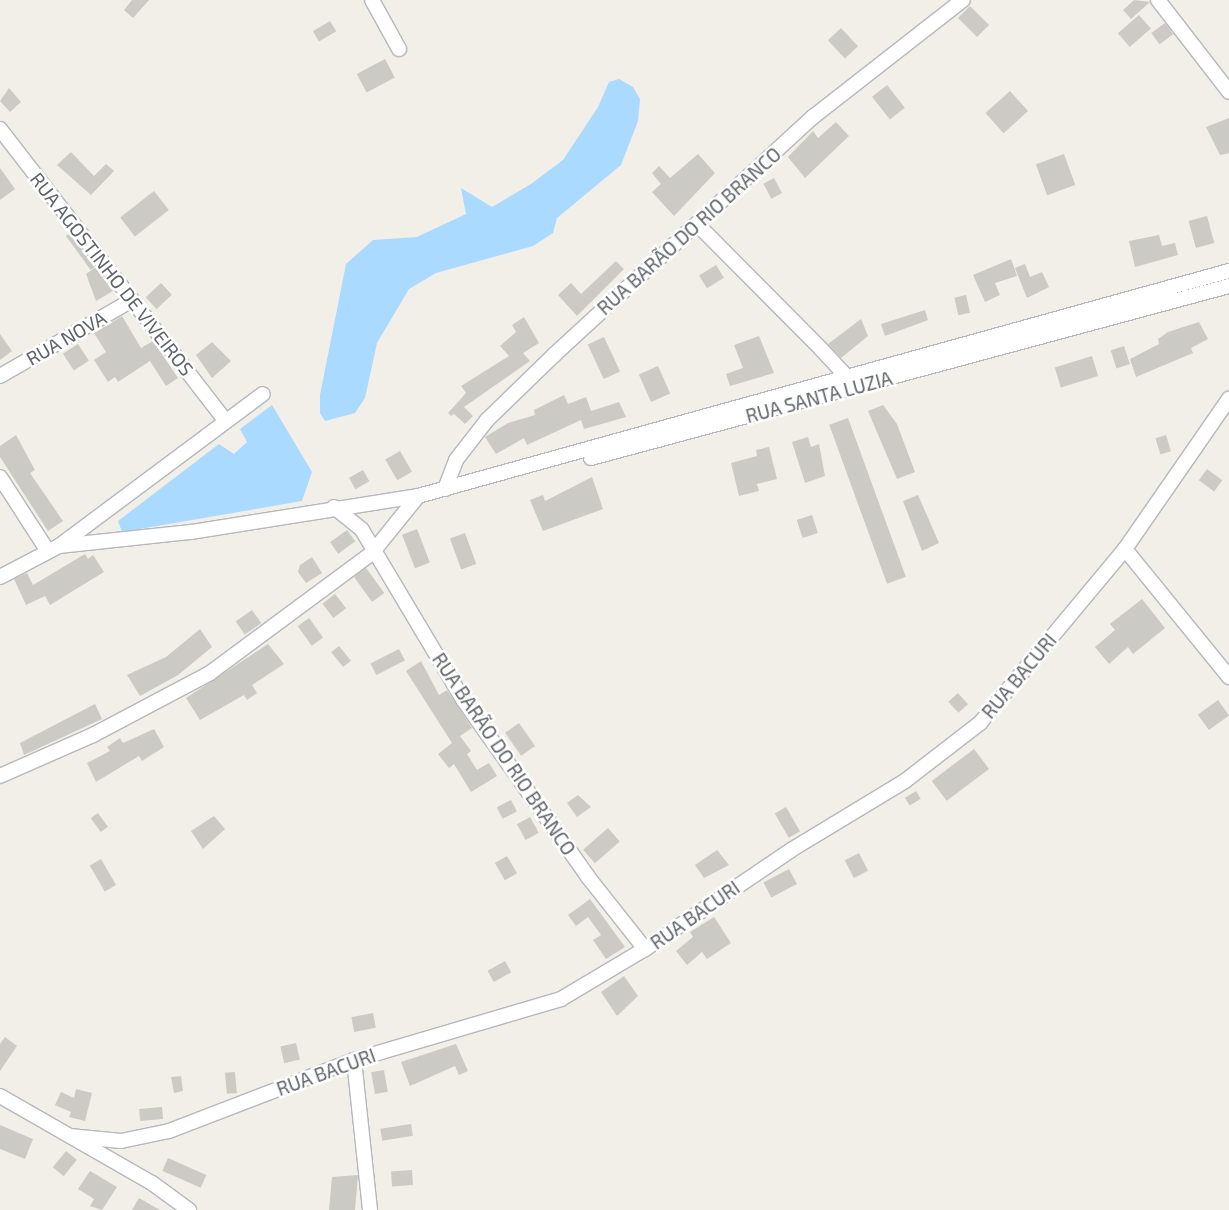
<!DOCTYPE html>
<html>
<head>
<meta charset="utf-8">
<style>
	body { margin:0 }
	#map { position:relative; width:1229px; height:1210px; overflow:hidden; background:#f1efe8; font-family:"Exo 2",sans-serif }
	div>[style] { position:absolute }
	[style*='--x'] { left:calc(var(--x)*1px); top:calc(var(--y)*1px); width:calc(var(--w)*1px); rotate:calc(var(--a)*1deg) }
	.water>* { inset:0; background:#aadaff }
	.building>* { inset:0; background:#cccac5; transform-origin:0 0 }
	.roads { filter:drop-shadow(1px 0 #b5b8bc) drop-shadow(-1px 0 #b5b8bc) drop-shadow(0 1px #b5b8bc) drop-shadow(0 -1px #b5b8bc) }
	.street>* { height:14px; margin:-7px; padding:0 7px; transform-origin:7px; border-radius:7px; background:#fff }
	span { translate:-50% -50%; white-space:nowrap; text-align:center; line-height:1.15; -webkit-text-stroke:5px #fff; paint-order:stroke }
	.street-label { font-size:19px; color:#5f6368 }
</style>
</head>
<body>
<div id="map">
	<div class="water">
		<i style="clip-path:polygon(619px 79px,633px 87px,640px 99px,638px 121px,621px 165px,557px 218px,553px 233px,533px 246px,436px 273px,409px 289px,377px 343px,365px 398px,355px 413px,325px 421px,320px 413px,320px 395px,346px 264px,373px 240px,417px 237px,466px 214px,461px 188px,492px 207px,531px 184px,563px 160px,598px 107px,609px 82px)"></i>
		<i style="clip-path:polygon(272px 405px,312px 472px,302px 501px,122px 532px,118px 521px,219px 444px,234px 454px,247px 442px,240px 429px)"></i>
	</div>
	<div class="building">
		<i style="clip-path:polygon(132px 0,149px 0,133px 18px,124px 10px)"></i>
		<i style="clip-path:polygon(1134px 0,1150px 2px,1131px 19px,1123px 10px)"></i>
		<i style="left:970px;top:6px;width:27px;height:17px;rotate:45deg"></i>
		<i style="left:1139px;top:15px;width:18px;height:28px;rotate:49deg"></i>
		<i style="left:330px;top:21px;width:12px;height:20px;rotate:59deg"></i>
		<i style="left:1165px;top:23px;width:14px;height:17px;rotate:54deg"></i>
		<i style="left:841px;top:28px;width:25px;height:18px;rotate:47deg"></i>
		<i style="left:385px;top:59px;width:21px;height:32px;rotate:62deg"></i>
		<i style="left:887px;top:85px;width:29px;height:19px;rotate:52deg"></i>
		<i style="clip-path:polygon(9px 88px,21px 102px,10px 112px,0 101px)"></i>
		<i style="left:1010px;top:91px;width:27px;height:33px;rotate:48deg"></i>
		<i style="clip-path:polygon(1229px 118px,1229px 153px,1220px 155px,1206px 127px)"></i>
		<i style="clip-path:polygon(836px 122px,849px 136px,805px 178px,788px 157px,813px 131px,818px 138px)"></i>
		<i style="clip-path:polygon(71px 152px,94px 176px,106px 164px,114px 171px,91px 195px,57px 165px)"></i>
		<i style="clip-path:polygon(698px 154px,715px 173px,674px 216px,652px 192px,661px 184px,652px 173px,659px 166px,670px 178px)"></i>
		<i style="left:1064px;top:154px;width:33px;height:30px;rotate:70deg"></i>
		<i style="clip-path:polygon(0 168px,15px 189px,0 200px)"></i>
		<i style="left:774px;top:178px;width:17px;height:12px;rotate:62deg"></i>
		<i style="left:154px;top:191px;width:24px;height:43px;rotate:52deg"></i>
		<i style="left:1207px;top:216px;width:28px;height:19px;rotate:75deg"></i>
		<i style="left:70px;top:233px;width:42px;height:5px;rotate:54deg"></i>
		<i style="clip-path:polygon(1159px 235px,1162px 246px,1175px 243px,1178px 255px,1135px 267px,1129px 241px)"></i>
		<i style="clip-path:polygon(1011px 259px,1017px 276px,995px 283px,1000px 295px,985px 302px,973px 275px)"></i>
		<i style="clip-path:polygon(616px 261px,624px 269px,577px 316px,558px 295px,571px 283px,581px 294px)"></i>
		<i style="clip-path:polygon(1025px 264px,1030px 277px,1042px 272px,1049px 287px,1027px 298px,1015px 268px)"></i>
		<i style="left:716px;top:265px;width:15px;height:20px;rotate:58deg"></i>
		<i style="clip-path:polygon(96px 267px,113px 291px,96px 301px,86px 274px)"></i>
		<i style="left:161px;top:283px;width:16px;height:21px;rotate:47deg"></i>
		<i style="left:966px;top:295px;width:18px;height:12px;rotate:77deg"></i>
		<i style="clip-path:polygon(925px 310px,928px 320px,885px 336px,881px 324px)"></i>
		<i style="clip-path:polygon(122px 316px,141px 348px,153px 341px,178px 378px,166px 386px,150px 361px,118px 382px,115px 377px,108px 382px,94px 360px,106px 352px,94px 333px)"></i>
		<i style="clip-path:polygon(524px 317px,539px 343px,523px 353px,530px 361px,464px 407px,473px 416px,465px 424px,454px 414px,451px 416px,448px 413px,466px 393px,461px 386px,509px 356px,500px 346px,516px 332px,512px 325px)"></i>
		<i style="clip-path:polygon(861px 319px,868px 336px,841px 358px,828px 344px)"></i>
		<i style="clip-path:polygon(1199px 322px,1208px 339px,1191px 348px,1193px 353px,1136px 377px,1130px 359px,1159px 344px,1158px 339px,1168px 332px)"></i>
		<i style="clip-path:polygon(0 334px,12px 351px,0 360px)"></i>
		<i style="clip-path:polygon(759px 336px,774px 373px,730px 386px,726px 374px,743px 368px,734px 345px)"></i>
		<i style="left:604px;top:337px;width:38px;height:18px;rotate:65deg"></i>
		<i style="clip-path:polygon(212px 342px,231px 361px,212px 378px,196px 355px)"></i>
		<i style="left:78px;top:344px;width:20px;height:18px;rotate:57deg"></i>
		<i style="left:1124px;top:346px;width:19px;height:14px;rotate:72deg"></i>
		<i style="left:1092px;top:356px;width:21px;height:39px;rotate:73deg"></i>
		<i style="left:658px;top:366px;width:30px;height:21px;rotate:66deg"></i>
		<i style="clip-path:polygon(564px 395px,568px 404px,586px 397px,591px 411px,619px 402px,626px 417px,584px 429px,581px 420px,527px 445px,524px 438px,496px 454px,485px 437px,508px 423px,535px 415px,534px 410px)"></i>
		<i style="clip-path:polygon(883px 405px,897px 424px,915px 472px,897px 479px,868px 411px)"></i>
		<i style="left:848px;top:418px;width:169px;height:20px;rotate:70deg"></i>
		<i style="clip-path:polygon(16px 435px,35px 470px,30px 473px,63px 521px,48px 531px,0 457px,0 446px)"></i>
		<i style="left:1166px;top:435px;width:17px;height:11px;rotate:73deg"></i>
		<i style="clip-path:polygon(808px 437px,811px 447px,819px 444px,825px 476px,805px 483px,792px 442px)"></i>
		<i style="clip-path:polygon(769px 447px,777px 479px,757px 484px,759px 491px,739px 496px,731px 463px,757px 456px,756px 450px)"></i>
		<i style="left:400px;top:451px;width:24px;height:17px;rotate:60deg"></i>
		<i style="left:1207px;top:469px;width:19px;height:14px;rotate:36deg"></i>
		<i style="left:363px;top:470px;width:13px;height:16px;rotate:61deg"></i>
		<i style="clip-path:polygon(592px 477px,603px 509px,543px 531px,530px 500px,543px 495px,545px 501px)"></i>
		<i style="clip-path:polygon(918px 495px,939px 543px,922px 551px,903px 501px)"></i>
		<i style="left:812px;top:515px;width:19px;height:16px;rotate:72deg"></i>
		<i style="left:417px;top:529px;width:36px;height:16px;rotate:69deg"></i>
		<i style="left:347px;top:530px;width:14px;height:21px;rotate:54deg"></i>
		<i style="left:465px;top:533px;width:33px;height:16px;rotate:70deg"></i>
		<i style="clip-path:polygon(85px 554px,88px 559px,93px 555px,104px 572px,50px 605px,45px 596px,26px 605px,14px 579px,27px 573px,33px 585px)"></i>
		<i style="clip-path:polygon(312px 557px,322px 573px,306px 583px,298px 572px,300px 565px)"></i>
		<i style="left:366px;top:568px;width:31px;height:15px;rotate:54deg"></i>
		<i style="left:335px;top:594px;width:18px;height:16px;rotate:52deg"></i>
		<i style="clip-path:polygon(1142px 599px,1165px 628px,1133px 654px,1128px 647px,1109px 664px,1095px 647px,1115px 630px,1110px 624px)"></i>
		<i style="left:252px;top:610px;width:16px;height:20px;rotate:55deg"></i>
		<i style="left:309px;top:618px;width:24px;height:14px;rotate:54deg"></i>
		<i style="clip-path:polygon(200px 629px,212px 647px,178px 675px,140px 696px,127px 675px,166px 657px)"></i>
		<i style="clip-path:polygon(268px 644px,284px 664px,252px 685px,257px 693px,247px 700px,244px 695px,200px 720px,186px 698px)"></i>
		<i style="left:339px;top:646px;width:19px;height:10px;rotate:51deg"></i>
		<i style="left:399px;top:649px;width:13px;height:32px;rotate:63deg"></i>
		<i style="clip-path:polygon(421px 661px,439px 695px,447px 690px,472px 728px,460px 736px,471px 751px,467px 754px,477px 770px,489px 763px,497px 776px,471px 792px,454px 764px,449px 768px,438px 754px,452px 743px,406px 671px)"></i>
		<i style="left:958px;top:693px;width:15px;height:13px;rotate:48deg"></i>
		<i style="left:1218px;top:700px;width:19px;height:25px;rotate:54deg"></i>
		<i style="clip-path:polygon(95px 704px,102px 719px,24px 755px,20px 743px)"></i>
		<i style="left:519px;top:723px;width:28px;height:17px;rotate:55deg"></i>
		<i style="clip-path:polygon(154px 729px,164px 747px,142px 761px,139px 756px,96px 782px,87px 763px,110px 751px,107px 747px,120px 738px,123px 743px)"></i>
		<i style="left:974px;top:749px;width:25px;height:53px;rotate:53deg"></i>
		<i style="left:916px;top:791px;width:9px;height:13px;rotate:58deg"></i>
		<i style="clip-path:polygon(578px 795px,591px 807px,577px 817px,567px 803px)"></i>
		<i style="left:511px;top:800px;width:13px;height:16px;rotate:63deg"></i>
		<i style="left:786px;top:807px;width:28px;height:13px;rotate:60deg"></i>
		<i style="left:98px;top:813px;width:17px;height:9px;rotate:54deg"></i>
		<i style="clip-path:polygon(214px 816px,225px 829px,203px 849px,191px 831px)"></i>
		<i style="left:530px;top:817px;width:18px;height:15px;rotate:61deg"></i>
		<i style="left:608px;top:828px;width:18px;height:33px;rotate:49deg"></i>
		<i style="clip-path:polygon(717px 850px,729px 865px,704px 878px,695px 865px)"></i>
		<i style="left:859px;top:853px;width:20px;height:16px;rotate:63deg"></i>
		<i style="left:507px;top:856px;width:20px;height:14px;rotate:60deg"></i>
		<i style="left:101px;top:859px;width:30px;height:13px;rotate:60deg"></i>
		<i style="left:789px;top:869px;width:17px;height:29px;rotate:62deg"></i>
		<i style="clip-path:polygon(590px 899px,625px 947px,606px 959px,593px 940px,601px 935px,588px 917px,576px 926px,568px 915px)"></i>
		<i style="clip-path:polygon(714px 917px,731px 943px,707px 959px,702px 952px,687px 965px,676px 951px,693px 937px,690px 932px)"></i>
		<i style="left:505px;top:961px;width:13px;height:20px;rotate:61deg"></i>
		<i style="clip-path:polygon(624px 976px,638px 996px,617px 1016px,601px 992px)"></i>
		<i style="left:373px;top:1013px;width:15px;height:22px;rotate:79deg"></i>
		<i style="clip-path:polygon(5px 1037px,17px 1046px,0 1071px,0 1044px)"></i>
		<i style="left:296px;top:1043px;width:17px;height:16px;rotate:77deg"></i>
		<i style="clip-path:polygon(456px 1044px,468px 1071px,459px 1075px,455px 1066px,410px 1086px,401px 1062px)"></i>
		<i style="left:384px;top:1070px;width:22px;height:13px;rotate:80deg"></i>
		<i style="left:235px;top:1072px;width:21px;height:10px;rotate:85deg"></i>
		<i style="clip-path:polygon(181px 1076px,183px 1091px,174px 1093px,171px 1077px)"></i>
		<i style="clip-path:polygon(76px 1089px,92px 1093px,85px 1121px,69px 1117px,71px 1112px,55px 1105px,61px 1092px,74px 1098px)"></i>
		<i style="left:162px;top:1107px;width:12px;height:23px;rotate:85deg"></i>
		<i style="left:411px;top:1124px;width:12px;height:31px;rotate:81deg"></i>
		<i style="clip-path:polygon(0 1125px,33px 1139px,25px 1159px,0 1149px)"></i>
		<i style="left:66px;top:1151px;width:14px;height:21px;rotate:39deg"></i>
		<i style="left:168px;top:1158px;width:42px;height:14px;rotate:24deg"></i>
		<i style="left:412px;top:1170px;width:15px;height:21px;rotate:86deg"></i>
		<i style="clip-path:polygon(90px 1171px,117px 1187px,102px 1210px,90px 1206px,94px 1199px,78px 1189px)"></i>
		<i style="clip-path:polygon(358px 1175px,355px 1210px,329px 1210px,332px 1177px)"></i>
		<i style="clip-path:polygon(139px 1198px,160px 1210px,132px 1210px)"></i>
	</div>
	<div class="roads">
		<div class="street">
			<i style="--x:372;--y:0;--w:56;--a:61.1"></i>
			<i style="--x:1158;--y:0;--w:116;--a:52.3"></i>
			<i style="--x:0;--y:129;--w:368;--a:52.3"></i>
			<i style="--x:697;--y:224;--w:176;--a:45.2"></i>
			<i style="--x:821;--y:349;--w:38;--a:47"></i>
			<i style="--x:847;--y:377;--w:7;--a:106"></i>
			<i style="--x:0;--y:376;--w:152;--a:-29.9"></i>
			<i style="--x:591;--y:458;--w:661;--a:-15.09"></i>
			<i style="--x:0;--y:477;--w:87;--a:57.2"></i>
			<i style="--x:445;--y:489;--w:31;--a:-69"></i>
			<i style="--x:456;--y:460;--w:51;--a:-52.2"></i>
			<i style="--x:487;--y:420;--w:95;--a:-44.1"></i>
			<i style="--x:555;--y:354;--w:350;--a:-42.6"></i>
			<i style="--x:813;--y:117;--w:190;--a:-38"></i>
			<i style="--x:334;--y:507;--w:36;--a:39"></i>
			<i style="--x:362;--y:530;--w:199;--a:59.2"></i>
			<i style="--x:464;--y:701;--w:215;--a:54.8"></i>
			<i style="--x:588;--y:877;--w:92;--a:51.6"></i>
			<i style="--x:59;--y:546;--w:254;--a:-36.7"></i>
			<i style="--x:1125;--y:549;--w:165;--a:50.9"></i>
			<i style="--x:0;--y:577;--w:67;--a:-27.7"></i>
			<i style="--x:59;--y:546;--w:133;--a:-6.1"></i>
			<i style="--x:191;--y:532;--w:230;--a:-9"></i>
			<i style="--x:418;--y:496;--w:842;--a:-15.51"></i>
			<i style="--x:0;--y:776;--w:102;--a:-23.8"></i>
			<i style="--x:93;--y:735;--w:132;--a:-27.9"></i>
			<i style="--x:210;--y:673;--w:202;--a:-36.5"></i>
			<i style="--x:372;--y:553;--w:73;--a:-51.1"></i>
			<i style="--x:354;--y:1060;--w:151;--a:83.9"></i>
			<i style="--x:0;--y:1096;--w:175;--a:29.8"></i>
			<i style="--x:152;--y:1183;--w:46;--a:36.1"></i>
			<i style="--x:70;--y:1136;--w:51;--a:5.6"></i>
			<i style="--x:121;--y:1141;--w:49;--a:-11.8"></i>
			<i style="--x:169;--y:1131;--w:198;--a:-21"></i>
			<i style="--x:354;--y:1060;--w:216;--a:-16.4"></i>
			<i style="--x:561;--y:999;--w:98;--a:-30.8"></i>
			<i style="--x:645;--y:949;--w:176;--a:-34.1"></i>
			<i style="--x:791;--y:850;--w:133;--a:-31.2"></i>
			<i style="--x:905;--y:781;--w:95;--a:-37.7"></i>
			<i style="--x:980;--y:723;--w:226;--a:-50.2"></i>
			<i style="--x:1125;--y:549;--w:183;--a:-55.3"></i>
		</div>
	</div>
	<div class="street-label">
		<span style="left:689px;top:231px;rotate:-42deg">RUA BARÃO DO RIO BRANCO</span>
		<span style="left:112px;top:274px;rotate:52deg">RUA AGOSTINHO DE VIVEIROS</span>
		<span style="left:66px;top:338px;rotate:-30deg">RUA NOVA</span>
		<span style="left:819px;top:397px;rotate:-15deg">RUA SANTA LUZIA</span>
		<span style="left:1019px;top:676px;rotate:-50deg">RUA BACURI</span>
		<span style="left:504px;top:754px;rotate:56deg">RUA BARÃO DO RIO BRANCO</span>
		<span style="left:695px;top:915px;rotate:-35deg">RUA BACURI</span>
		<span style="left:326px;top:1072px;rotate:-20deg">RUA BACURI</span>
	</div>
</div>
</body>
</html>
